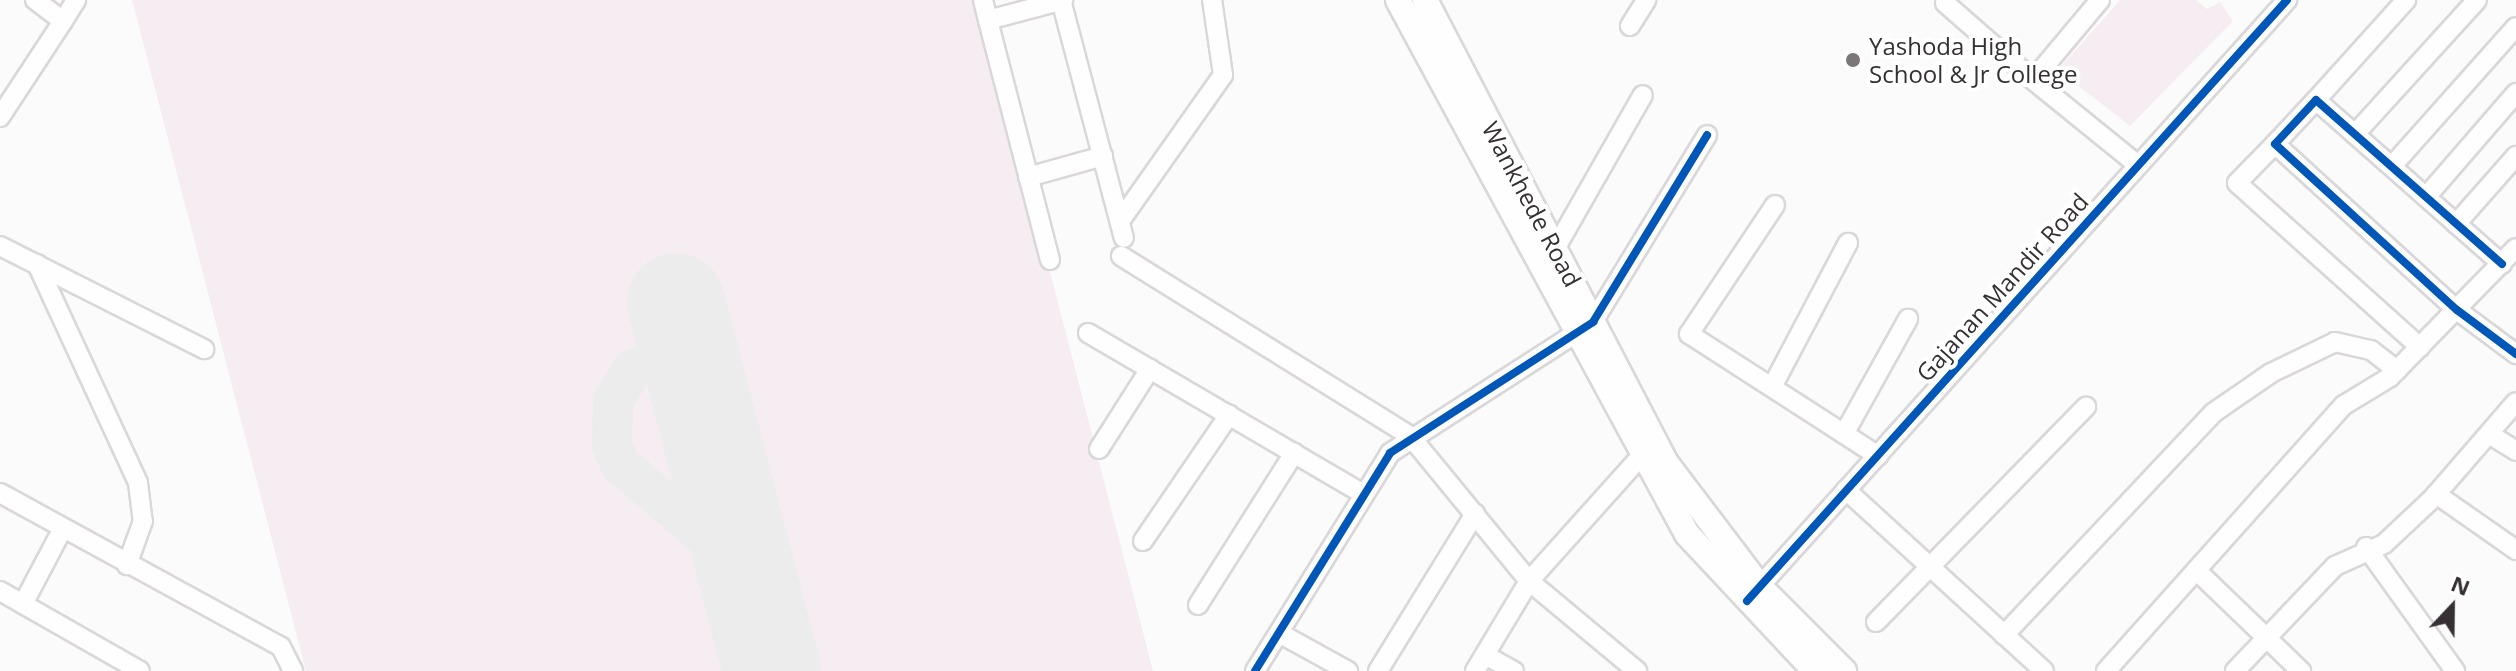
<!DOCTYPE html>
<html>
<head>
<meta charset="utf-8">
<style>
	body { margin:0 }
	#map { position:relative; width:2516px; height:671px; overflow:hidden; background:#fcfbfc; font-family:"Open Sans",sans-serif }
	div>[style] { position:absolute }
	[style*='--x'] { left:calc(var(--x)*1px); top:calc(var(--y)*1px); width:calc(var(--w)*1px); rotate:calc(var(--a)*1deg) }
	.built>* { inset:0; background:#f5edf2 }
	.taxiway>* { height:40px; margin:-20px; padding:0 20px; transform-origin:20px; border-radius:20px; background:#ececec }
	.runway>* { height:98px; margin:-49px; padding:0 49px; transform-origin:49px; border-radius:49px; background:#ececec }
	.roads { filter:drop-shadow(2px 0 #dad7d9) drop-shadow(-2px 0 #dad7d9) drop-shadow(0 2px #dad7d9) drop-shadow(0 -2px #dad7d9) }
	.minor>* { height:18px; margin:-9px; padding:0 9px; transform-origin:9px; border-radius:9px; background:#fffeff }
	.major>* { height:24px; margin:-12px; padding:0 12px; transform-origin:12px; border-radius:12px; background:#fffeff }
	.cycleway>* { height:8px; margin:-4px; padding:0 4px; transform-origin:4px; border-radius:4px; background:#0057b8 }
	.dots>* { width:22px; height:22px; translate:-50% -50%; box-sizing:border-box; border:4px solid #fff; border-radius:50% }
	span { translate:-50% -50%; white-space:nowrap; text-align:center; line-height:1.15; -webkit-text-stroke:8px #fff; paint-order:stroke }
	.poi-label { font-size:24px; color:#353033 }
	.left { translate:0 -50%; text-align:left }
	.street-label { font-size:24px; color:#353033 }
	.north { position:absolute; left:2412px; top:567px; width:80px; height:80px; -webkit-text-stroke:6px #fff; paint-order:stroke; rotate:22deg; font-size:22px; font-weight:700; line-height:32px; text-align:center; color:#353033 }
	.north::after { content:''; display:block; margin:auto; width:28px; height:36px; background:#353033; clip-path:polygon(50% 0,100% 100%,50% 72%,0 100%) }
</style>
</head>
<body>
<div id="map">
	<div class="built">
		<i style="clip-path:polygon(132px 0,980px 0,1153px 671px,306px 671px)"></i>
		<i style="clip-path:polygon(2120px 0,2196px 0,2207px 9px,2220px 2px,2233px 21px,2130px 126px,2058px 70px)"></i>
	</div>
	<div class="taxiway">
		<i style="--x:714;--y:445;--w:46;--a:-72.3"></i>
		<i style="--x:728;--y:401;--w:34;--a:-116"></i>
		<i style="--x:713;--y:370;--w:40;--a:-155"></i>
		<i style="--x:677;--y:353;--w:47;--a:160"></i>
		<i style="--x:633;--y:369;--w:38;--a:122"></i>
		<i style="--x:613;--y:401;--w:44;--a:91.3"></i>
		<i style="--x:612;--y:445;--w:21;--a:67"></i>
		<i style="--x:620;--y:464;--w:167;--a:40.6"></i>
	</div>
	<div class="runway">
		<i style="--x:676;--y:302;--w:381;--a:75.4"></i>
	</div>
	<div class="roads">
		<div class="minor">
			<i style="--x:983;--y:0;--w:21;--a:76"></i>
			<i style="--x:1061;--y:0;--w:246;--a:75.2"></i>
			<i style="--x:2100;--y:0;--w:104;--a:129.9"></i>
			<i style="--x:2033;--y:80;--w:135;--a:39"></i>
			<i style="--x:1945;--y:3;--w:117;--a:41.2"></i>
			<i style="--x:63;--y:21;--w:25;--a:-58"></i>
			<i style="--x:1630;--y:26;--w:31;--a:-58"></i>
			<i style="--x:2316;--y:100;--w:135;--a:-48"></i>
			<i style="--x:0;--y:117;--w:115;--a:-56.7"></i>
			<i style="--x:63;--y:21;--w:35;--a:-143"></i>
			<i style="--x:2355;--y:134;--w:181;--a:-47.7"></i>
			<i style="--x:2275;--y:144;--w:54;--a:134.3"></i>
			<i style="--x:2237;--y:183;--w:246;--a:41.9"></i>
			<i style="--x:2392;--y:166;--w:186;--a:-48.3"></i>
			<i style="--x:1028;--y:177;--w:78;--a:-15.6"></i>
			<i style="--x:2426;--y:197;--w:138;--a:-49.1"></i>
			<i style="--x:1775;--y:205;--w:155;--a:123.7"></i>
			<i style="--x:1689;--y:334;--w:225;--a:32.8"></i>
			<i style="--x:1120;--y:221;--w:179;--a:-54.8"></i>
			<i style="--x:1223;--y:75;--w:76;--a:-98.3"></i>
			<i style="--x:2456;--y:224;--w:91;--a:-48.6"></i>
			<i style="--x:0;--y:246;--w:229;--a:26.8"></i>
			<i style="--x:1555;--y:249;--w:177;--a:-60.3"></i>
			<i style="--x:1121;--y:256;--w:340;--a:31.9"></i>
			<i style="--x:1410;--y:436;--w:188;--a:50.6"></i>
			<i style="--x:1529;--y:581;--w:141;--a:39.8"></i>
			<i style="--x:1050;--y:260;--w:248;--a:-104.5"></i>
			<i style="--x:988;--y:20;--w:78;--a:-14.9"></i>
			<i style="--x:37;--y:264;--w:241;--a:65.2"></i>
			<i style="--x:138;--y:483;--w:38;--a:83"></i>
			<i style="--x:143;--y:521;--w:47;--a:110"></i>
			<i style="--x:2502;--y:264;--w:248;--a:-138.6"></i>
			<i style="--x:2316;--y:100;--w:60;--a:133"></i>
			<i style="--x:2275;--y:144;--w:246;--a:42.4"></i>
			<i style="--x:2457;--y:310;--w:74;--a:36.7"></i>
			<i style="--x:1088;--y:333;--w:320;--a:30.3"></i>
			<i style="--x:1772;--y:387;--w:163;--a:-62.2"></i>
			<i style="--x:1844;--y:434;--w:132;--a:-60.9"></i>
			<i style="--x:2489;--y:434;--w:32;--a:32"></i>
			<i style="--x:1099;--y:449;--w:95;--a:-57.5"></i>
			<i style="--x:1846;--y:490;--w:268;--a:42.4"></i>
			<i style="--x:0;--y:493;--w:320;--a:28.7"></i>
			<i style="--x:281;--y:647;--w:27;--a:63"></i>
			<i style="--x:2436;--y:494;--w:98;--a:35"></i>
			<i style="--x:1143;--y:541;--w:153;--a:-55.7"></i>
			<i style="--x:2366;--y:547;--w:153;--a:54.3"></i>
			<i style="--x:2196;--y:570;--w:146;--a:43.9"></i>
			<i style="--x:0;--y:591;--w:161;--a:29.7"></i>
			<i style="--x:1751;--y:596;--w:802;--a:-48.03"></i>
			<i style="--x:23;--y:604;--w:86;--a:-62.2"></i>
			<i style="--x:1198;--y:605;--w:180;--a:-57.7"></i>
			<i style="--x:1876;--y:622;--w:301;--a:-45.7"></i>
			<i style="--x:1279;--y:633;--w:79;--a:28.8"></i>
			<i style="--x:2004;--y:635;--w:305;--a:-46.7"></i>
			<i style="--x:2213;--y:413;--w:70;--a:-34.6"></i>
			<i style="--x:2271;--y:373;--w:71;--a:-25.8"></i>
			<i style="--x:2335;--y:342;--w:37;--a:13"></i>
			<i style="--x:2371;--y:350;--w:33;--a:38"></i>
			<i style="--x:1485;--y:655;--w:33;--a:29"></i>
			<i style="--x:1255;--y:671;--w:256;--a:-58.2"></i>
			<i style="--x:1390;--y:453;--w:242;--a:-32.8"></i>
			<i style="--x:1593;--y:322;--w:219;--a:-58.6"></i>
			<i style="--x:1378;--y:671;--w:185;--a:-58.3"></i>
			<i style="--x:1475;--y:671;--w:105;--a:-59"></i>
			<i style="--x:1529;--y:581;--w:168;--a:-48.1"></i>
			<i style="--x:2106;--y:671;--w:357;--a:-48.2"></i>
			<i style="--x:2344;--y:405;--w:54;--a:-31.3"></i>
			<i style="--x:2390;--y:377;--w:180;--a:-45.7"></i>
			<i style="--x:2235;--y:671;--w:145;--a:-46.4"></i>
			<i style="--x:2335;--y:566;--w:54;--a:-24.2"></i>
			<i style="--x:2384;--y:544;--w:66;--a:-43.2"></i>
			<i style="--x:2432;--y:499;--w:128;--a:-49.1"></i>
		</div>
		<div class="major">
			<i style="--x:1398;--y:0;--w:607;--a:61.58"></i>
			<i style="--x:1687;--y:534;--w:187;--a:46.9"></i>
			<i style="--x:1425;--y:0;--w:522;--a:62.5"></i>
			<i style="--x:1666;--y:463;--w:156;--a:52.8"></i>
			<i style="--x:1760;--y:587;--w:119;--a:45"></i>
		</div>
	</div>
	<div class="cycleway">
		<i style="--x:2502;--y:264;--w:248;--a:-138.6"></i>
		<i style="--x:2316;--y:100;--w:60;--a:133"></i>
		<i style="--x:2275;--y:144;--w:246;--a:42.4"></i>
		<i style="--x:2457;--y:310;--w:74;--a:36.7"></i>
		<i style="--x:1747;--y:601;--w:808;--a:-48.06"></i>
		<i style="--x:1255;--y:671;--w:256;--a:-58.2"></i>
		<i style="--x:1390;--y:453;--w:242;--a:-32.8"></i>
		<i style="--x:1593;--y:322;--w:219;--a:-58.6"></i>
	</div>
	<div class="dots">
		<i style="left:1853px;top:60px;background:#7b7779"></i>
	</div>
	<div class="poi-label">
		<span class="left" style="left:1869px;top:60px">Yashoda High<br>School &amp; Jr College</span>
	</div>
	<div class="street-label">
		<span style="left:1532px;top:204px;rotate:62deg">Wankhede Road</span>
		<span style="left:2002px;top:287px;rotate:-48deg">Gajanan Mandir Road</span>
	</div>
	<div class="north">N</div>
</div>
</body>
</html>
